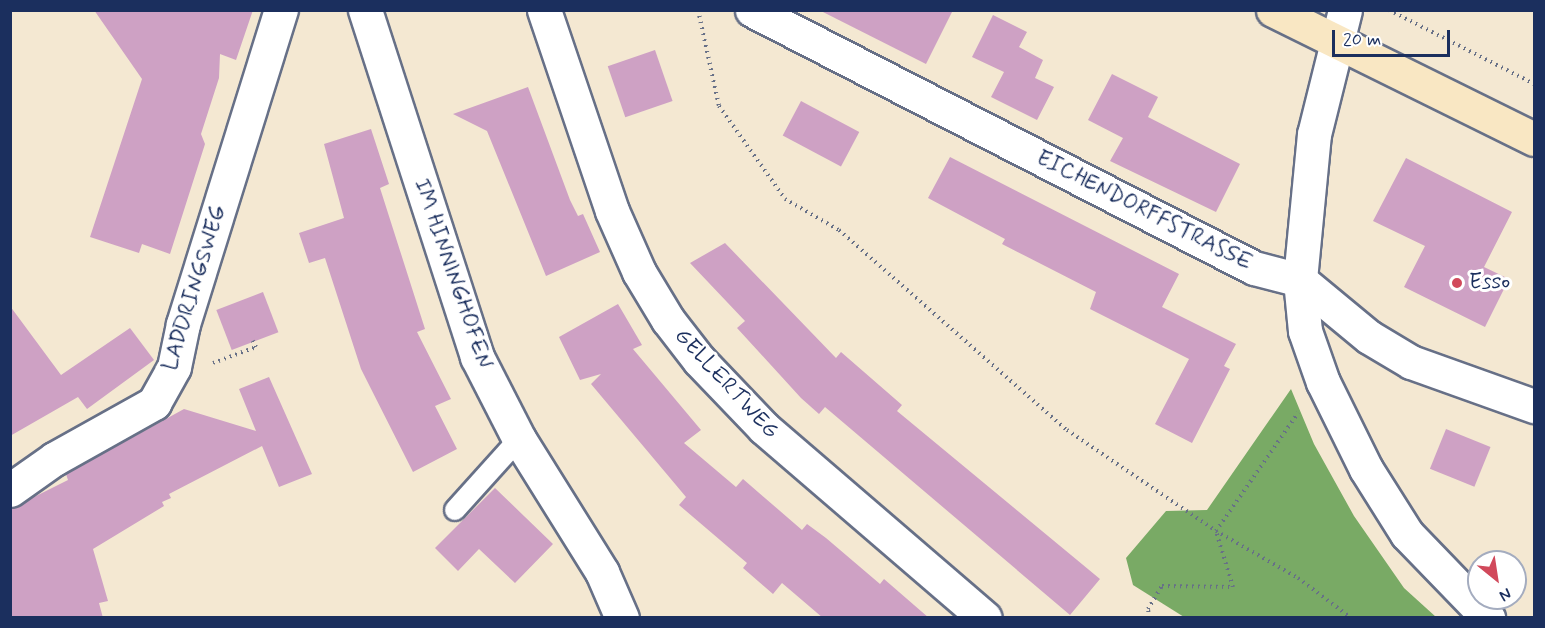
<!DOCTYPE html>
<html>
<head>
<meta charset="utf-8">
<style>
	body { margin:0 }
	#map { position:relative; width:1545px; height:628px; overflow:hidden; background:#f4e8d2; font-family:Mynerve,sans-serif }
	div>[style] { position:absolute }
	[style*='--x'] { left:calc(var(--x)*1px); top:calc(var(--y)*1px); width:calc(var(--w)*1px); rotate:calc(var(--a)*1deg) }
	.forest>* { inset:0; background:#79aa65 }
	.building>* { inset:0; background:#cea1c4; transform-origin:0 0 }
	.path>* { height:4px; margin-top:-2px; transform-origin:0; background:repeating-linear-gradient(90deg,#677087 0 1.5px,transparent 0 6px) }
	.roads { filter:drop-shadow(2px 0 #677087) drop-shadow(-2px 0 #677087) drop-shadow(0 2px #677087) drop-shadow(0 -2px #677087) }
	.service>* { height:20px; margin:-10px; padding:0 10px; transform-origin:10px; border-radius:10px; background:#fff }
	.minor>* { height:33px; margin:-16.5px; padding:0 16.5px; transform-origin:16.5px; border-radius:16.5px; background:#fff }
	.secondary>* { height:33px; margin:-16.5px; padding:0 16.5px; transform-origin:16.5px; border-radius:16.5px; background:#f9e7c3 }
	.dots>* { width:16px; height:16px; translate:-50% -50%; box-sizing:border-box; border:3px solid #fff; border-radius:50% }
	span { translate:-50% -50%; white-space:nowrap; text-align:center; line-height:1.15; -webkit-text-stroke:6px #fff; paint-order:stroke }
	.street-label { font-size:22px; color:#1b2f5e }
	.poi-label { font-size:22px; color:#1b2f5e }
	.left { translate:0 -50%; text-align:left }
	.frame { position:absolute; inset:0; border:12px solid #1b2f5e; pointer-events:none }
	.north { position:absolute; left:1467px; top:550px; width:60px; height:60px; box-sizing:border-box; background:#fff; border:2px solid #a4acbf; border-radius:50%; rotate:150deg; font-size:16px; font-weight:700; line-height:24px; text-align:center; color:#1b2f5e }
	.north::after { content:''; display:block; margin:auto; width:21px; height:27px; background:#d1495b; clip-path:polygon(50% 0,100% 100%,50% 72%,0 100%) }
	.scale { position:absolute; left:1332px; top:30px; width:118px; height:27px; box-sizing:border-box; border:3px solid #1b2f5e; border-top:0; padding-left:8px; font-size:18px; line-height:21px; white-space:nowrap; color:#1b2f5e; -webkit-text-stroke:4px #fff; paint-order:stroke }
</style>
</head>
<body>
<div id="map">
	<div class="forest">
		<i style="clip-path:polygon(1291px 389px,1314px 444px,1354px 516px,1404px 588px,1436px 617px,1184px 617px,1133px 585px,1126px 558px,1166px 511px,1207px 510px)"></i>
	</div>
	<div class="building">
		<i style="clip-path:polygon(94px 10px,253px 10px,236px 60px,220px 54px,219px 78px,201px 134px,205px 144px,170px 254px,142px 244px,139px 253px,90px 237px,142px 79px)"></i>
		<i style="clip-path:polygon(819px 10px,953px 10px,926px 64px)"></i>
		<i style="clip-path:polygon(993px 15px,1027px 32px,1019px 47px,1043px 60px,1035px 78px,1054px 87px,1037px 120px,991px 97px,1004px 72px,972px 57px)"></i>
		<i style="left:655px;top:50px;width:54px;height:50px;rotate:71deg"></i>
		<i style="clip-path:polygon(1112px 74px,1158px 97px,1148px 117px,1240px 164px,1216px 212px,1110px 161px,1123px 138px,1088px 120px)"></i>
		<i style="clip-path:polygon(528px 87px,570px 200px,578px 216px,583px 214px,600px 252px,546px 276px,487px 131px,453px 114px)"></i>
		<i style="left:801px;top:101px;width:66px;height:39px;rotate:28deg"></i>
		<i style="clip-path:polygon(371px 129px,389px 184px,380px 188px,425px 329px,417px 332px,451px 399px,435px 406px,457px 449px,413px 472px,361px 369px,325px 258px,309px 263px,299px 233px,344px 218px,324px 144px)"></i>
		<i style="clip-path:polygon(950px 157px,1179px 274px,1162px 307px,1236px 344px,1224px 366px,1230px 369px,1192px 443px,1155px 424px,1189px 359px,1090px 309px,1096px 292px,1002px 244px,1005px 239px,928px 198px)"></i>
		<i style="clip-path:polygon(1406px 158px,1512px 212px,1484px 267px,1509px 279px,1485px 327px,1404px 287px,1425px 246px,1373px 221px)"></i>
		<i style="clip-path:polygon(725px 243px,836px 358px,841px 352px,902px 405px,897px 411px,1100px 579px,1070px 615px,825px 407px,819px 414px,801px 398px,737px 328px,745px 321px,690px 263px)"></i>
		<i style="left:263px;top:292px;width:43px;height:50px;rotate:69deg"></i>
		<i style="clip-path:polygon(618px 304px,642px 345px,633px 349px,701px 430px,684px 443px,736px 487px,743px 479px,802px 530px,807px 524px,826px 538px,880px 584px,884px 579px,929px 618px,823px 618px,782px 583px,773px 594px,743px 568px,747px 563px,679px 505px,686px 497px,591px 384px,601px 374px,580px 380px,559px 337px)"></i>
		<i style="clip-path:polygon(10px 306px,61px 375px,130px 328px,154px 360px,87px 409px,78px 397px,10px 436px)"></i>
		<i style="clip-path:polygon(269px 377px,312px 474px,279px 487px,262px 446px,169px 494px,171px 498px,162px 502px,164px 506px,93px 549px,108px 601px,99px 603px,103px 618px,10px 618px,10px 509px,68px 480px,66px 474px,184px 409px,256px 431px,239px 389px)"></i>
		<i style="left:1446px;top:429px;width:48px;height:43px;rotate:22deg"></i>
		<i style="clip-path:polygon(495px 488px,553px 544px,515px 583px,479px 549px,458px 571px,435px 548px)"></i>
	</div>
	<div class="path">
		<i style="--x:698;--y:10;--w:98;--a:77.7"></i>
		<i style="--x:719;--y:106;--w:114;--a:54.6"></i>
		<i style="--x:785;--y:199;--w:62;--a:29.9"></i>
		<i style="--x:839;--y:230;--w:303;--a:41.3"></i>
		<i style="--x:1067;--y:430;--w:180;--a:34.1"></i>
		<i style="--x:1216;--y:531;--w:95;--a:29.8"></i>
		<i style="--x:1298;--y:578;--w:66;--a:37"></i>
		<i style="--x:1389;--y:10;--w:163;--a:27"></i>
		<i style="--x:213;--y:363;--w:46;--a:-20.4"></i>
		<i style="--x:256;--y:347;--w:7;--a:-117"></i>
		<i style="--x:1149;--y:618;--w:9;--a:-96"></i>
		<i style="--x:1148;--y:609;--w:27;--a:-59"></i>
		<i style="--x:1162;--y:586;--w:71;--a:0.8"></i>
		<i style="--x:1233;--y:587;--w:59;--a:-106.9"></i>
		<i style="--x:1216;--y:531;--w:144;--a:-55.2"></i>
	</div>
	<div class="roads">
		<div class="service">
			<i style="--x:455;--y:510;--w:96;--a:-48"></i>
		</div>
		<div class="minor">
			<i style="--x:365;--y:10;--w:365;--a:72.1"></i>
			<i style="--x:477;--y:357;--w:92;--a:62.9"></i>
			<i style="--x:519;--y:439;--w:157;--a:58"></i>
			<i style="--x:602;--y:572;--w:50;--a:66.5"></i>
			<i style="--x:544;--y:10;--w:212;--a:71.3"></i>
			<i style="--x:612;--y:211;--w:67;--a:66.1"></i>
			<i style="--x:639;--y:272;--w:56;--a:58.9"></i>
			<i style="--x:668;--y:320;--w:51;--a:52.2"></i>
			<i style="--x:699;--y:360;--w:94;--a:46.3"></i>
			<i style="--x:764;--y:428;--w:291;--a:40.7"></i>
			<i style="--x:752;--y:10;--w:564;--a:27.2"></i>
			<i style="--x:1254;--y:268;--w:48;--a:14.6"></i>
			<i style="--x:1300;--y:280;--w:89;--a:39.6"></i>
			<i style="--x:1369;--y:337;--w:49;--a:30.8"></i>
			<i style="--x:1411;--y:362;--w:131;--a:19.7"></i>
			<i style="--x:1345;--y:10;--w:128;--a:104"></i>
			<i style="--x:1314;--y:134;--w:147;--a:95.5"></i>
			<i style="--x:1300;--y:280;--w:51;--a:84.4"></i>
			<i style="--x:1305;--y:331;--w:54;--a:70.6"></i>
			<i style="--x:1323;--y:382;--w:97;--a:63.7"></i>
			<i style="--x:1366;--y:469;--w:77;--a:57.8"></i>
			<i style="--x:1407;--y:534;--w:117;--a:46"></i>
			<i style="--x:10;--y:490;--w:54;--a:-35.2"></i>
			<i style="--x:54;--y:459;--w:115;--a:-29.2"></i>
			<i style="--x:154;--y:403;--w:41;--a:-60.9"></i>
			<i style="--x:174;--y:367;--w:44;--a:-78.2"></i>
			<i style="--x:183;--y:324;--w:329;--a:-72.7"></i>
		</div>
		<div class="secondary">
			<i style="--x:1273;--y:10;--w:291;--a:26.3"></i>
		</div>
	</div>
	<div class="dots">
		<i style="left:1457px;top:283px;background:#d1495b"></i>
	</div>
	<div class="street-label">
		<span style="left:1144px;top:211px;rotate:27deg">EICHENDORFFSTRASSE</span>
		<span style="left:452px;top:274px;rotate:71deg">IM HINNINGHOFEN</span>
		<span style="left:195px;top:288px;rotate:-73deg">LADDRINGSWEG</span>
		<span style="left:726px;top:384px;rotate:47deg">GELLERTWEG</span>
	</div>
	<div class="poi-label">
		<span class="left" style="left:1469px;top:283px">Esso</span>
	</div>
	<div class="frame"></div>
	<div class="north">N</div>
	<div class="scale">20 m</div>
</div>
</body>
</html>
